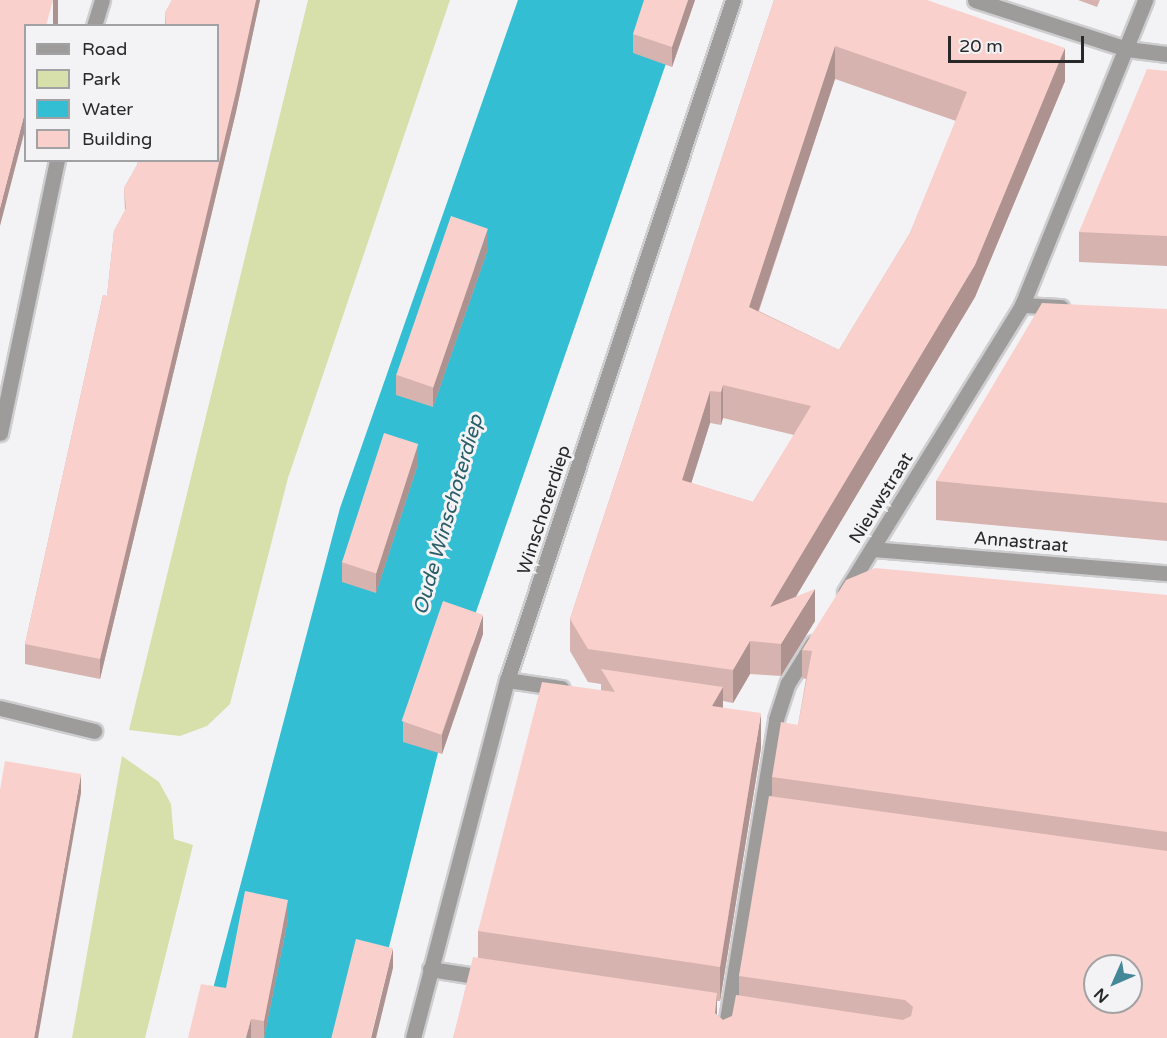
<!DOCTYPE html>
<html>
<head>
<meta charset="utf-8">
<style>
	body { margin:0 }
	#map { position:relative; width:1167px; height:1038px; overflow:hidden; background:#f3f3f6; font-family:"Varela Round",sans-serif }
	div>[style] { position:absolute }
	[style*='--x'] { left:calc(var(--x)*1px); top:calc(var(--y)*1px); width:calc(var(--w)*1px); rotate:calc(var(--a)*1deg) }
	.green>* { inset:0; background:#d7e0aa }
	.water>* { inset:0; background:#34bed4 }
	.roads { filter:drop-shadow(2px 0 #ceced1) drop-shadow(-2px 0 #ceced1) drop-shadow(0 2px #ceced1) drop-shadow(0 -2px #ceced1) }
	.minor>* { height:15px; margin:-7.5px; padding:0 7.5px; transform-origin:7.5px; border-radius:7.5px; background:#9d9c9b }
	.wall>* { inset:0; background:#d6b3af }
	.shaded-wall>* { inset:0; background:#ae928f; transform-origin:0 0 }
	.building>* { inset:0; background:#f9d0cc; transform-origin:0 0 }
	span { translate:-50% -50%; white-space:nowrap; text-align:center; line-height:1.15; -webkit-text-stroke:6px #f3f3f6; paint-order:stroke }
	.street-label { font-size:18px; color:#282829 }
	.water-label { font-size:20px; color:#295e68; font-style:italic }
	.legend { position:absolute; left:24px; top:24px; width:195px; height:138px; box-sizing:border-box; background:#f3f3f6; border:2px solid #a2a2a4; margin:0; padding:8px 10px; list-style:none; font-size:18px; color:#282829 }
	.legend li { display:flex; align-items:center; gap:12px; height:30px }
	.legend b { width:30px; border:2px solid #a2a2a4 }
	.north { position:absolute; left:1083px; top:954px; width:60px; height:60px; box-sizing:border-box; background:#f3f3f6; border:2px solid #a2a2a4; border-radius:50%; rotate:225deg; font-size:16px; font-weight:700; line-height:24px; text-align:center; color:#282829 }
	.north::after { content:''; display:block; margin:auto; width:21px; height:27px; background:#448797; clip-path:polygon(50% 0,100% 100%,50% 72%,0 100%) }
	.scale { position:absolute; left:948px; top:36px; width:136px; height:27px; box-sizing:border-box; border:3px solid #282829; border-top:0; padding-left:8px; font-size:18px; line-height:21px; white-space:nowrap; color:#282829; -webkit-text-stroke:4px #f3f3f6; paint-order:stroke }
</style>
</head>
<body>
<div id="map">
	<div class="green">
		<i style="clip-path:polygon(308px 0,450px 0,288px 478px,230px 704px,207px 726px,180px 736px,129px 730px)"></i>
		<i style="clip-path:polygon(122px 756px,159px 782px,171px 804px,174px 839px,193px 845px,145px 1038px,72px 1038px)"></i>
	</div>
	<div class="water">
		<i style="clip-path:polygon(518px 0,688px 0,467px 638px,366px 1038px,200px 1038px,340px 508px)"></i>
	</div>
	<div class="roads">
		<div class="minor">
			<i style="--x:975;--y:0;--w:160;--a:17.9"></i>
			<i style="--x:1127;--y:49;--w:40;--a:7.1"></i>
			<i style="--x:94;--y:26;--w:27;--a:-73"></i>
			<i style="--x:1022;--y:305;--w:39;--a:3"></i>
			<i style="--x:0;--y:433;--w:279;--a:-78.2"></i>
			<i style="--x:872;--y:549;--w:296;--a:4.7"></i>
			<i style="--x:845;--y:592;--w:337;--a:-58.3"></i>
			<i style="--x:1022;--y:305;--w:329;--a:-68"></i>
			<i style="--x:507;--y:680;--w:55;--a:8.4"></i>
			<i style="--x:0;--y:708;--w:97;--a:13.7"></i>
			<i style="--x:430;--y:969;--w:59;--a:8.8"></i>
			<i style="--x:413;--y:1038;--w:370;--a:-75.3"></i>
			<i style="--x:507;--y:680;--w:717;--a:-71.62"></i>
			<i style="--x:724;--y:1038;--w:323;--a:-80.7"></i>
			<i style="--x:776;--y:719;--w:38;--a:-72"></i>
			<i style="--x:788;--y:683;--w:47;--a:-58"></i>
		</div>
	</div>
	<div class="wall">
		<i style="clip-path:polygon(172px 0,260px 0,236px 112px,100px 679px,25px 664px,25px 644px,103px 295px,107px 296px,114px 231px,125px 211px,124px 188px,137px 165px,138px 160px,218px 160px,218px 26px,165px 26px,165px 13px)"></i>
		<i style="clip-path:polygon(695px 0,672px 67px,633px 53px,633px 34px)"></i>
		<i style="clip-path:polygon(evenodd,774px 0,1065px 81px,975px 297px,796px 596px,815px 621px,781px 676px,750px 674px,733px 703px,723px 701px,723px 708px,761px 748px,720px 1001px,717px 1001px,717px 1015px,723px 1020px,732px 1016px,739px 996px,739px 976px,772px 796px,772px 777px,798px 725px,806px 679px,802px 678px,802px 650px,1167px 595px,1167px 1038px,453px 1038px,478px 958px,478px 931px,601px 690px,601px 684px,588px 682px,570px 651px,570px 619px,774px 0,835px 79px,956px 121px,910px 233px,839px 350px,759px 311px,835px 79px,774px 0,723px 418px,794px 435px,753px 502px,691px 483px,710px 423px,721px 425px,723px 418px)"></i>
		<i style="clip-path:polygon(1078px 0,1100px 0,1097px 7px)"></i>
		<i style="clip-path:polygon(1167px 71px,1167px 266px,1079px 262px,1079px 232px)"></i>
		<i style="clip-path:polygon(488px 249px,433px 407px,396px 395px,396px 375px)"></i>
		<i style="clip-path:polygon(1167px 309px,1167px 541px,936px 520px,936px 481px)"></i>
		<i style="clip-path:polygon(418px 464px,376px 593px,342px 582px,342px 562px)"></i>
		<i style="clip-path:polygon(483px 634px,442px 754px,403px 742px,403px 722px)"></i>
		<i style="clip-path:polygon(288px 919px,264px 1038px,251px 1038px,226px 988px)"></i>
	</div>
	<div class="shaded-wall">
		<i style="left:53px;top:0;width:5px;height:27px"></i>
		<i style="clip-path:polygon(256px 0,260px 0,236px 112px,100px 679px,100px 659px)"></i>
		<i style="clip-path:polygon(688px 0,695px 0,672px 67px,672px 47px)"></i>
		<i style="clip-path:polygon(835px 46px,835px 79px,749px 339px,749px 307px)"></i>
		<i style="clip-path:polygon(1065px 48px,1065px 81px,975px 297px,770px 640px,770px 607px)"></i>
		<i style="clip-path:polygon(26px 108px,26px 126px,0 226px,0 208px)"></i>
		<i style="clip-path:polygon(488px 229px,488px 249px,433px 407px,433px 388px)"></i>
		<i style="clip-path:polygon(723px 385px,723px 418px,721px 425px,721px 392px)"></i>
		<i style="clip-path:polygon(710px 391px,710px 423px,682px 513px,682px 480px)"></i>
		<i style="clip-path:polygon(418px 444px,418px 464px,376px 593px,376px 573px)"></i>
		<i style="clip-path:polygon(815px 589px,815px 621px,781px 676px,781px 644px)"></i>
		<i style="clip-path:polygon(483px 615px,483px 634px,442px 754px,442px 735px)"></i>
		<i style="clip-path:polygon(750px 641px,750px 674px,733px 703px,733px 670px)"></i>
		<i style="clip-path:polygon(723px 687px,723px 721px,712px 706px)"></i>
		<i style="clip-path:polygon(761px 713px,761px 748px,720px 1001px,720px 967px)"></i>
		<i style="clip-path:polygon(81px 774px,81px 793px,38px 1038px,34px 1038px)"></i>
		<i style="clip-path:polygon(288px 900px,288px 919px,264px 1038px,264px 1021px)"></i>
		<i style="clip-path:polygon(393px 948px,393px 968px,376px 1038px,371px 1038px)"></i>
		<i style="clip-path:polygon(717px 993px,717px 1021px,715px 1013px)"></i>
		<i style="clip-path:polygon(251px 1019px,251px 1038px,246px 1038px)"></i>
	</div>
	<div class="building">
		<i style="clip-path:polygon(0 0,53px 0,46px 26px,26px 26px,26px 108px,0 208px)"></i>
		<i style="clip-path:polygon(172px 0,256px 0,236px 92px,100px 659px,25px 644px,103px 295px,107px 296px,114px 231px,126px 208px,124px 188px,137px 165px,138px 160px,218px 160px,218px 26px,166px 26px,165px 13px)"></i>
		<i style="clip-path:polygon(644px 0,688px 0,672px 47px,633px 34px)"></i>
		<i style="clip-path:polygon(evenodd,774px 0,927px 0,1065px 48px,975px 265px,770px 607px,815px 589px,781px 644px,750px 641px,733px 670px,588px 649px,570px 619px,774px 0,835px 46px,967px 92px,910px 233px,839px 350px,749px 307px,835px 46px,774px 0,723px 385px,811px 406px,753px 502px,682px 480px,710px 391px,721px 392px,723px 385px)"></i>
		<i style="clip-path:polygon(1147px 69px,1167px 71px,1167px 236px,1079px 232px)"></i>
		<i style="left:451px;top:216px;width:39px;height:168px;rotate:19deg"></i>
		<i style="clip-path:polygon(1042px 303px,1167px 309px,1167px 503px,936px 481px)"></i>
		<i style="left:384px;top:433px;width:36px;height:136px;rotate:18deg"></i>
		<i style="clip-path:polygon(875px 568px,1167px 595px,1167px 832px,772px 777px,781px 722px,798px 725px,812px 651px,802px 650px,846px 580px)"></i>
		<i style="left:443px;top:601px;width:42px;height:127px;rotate:19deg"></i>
		<i style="clip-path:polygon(601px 669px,723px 687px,712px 706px,761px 713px,720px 967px,478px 931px,542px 682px,615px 692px)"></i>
		<i style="clip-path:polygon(5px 761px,81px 774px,34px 1038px,0 1038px,0 790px)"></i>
		<i style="clip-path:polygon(evenodd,769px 796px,1167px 851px,1167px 1038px,453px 1038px,473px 957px,717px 993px,715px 1013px,723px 1020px,732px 1016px,736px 995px,903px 1020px,911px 1016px,913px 1007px,905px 1000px,739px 976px,769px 796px,1095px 966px,1131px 966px,1131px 1002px,1095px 1002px,1095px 966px)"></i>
		<i style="clip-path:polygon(245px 891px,288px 900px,264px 1021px,251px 1019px,246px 1038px,188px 1038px,201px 984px,226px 988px)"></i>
		<i style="left:356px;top:939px;width:38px;height:102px;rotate:14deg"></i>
	</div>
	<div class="street-label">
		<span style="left:881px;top:498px;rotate:-58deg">Nieuwstraat</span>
		<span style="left:544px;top:510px;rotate:-72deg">Winschoterdiep</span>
		<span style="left:1021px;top:542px;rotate:5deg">Annastraat</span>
	</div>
	<div class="water-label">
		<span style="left:449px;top:515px;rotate:-74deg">Oude Winschoterdiep</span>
	</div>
	<ul class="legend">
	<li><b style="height:8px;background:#9d9c9b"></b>Road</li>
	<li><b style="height:16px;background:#d7e0aa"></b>Park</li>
	<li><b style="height:16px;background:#34bed4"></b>Water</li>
	<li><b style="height:16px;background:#f9d0cc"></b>Building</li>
	</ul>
	<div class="north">N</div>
	<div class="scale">20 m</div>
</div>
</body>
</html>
